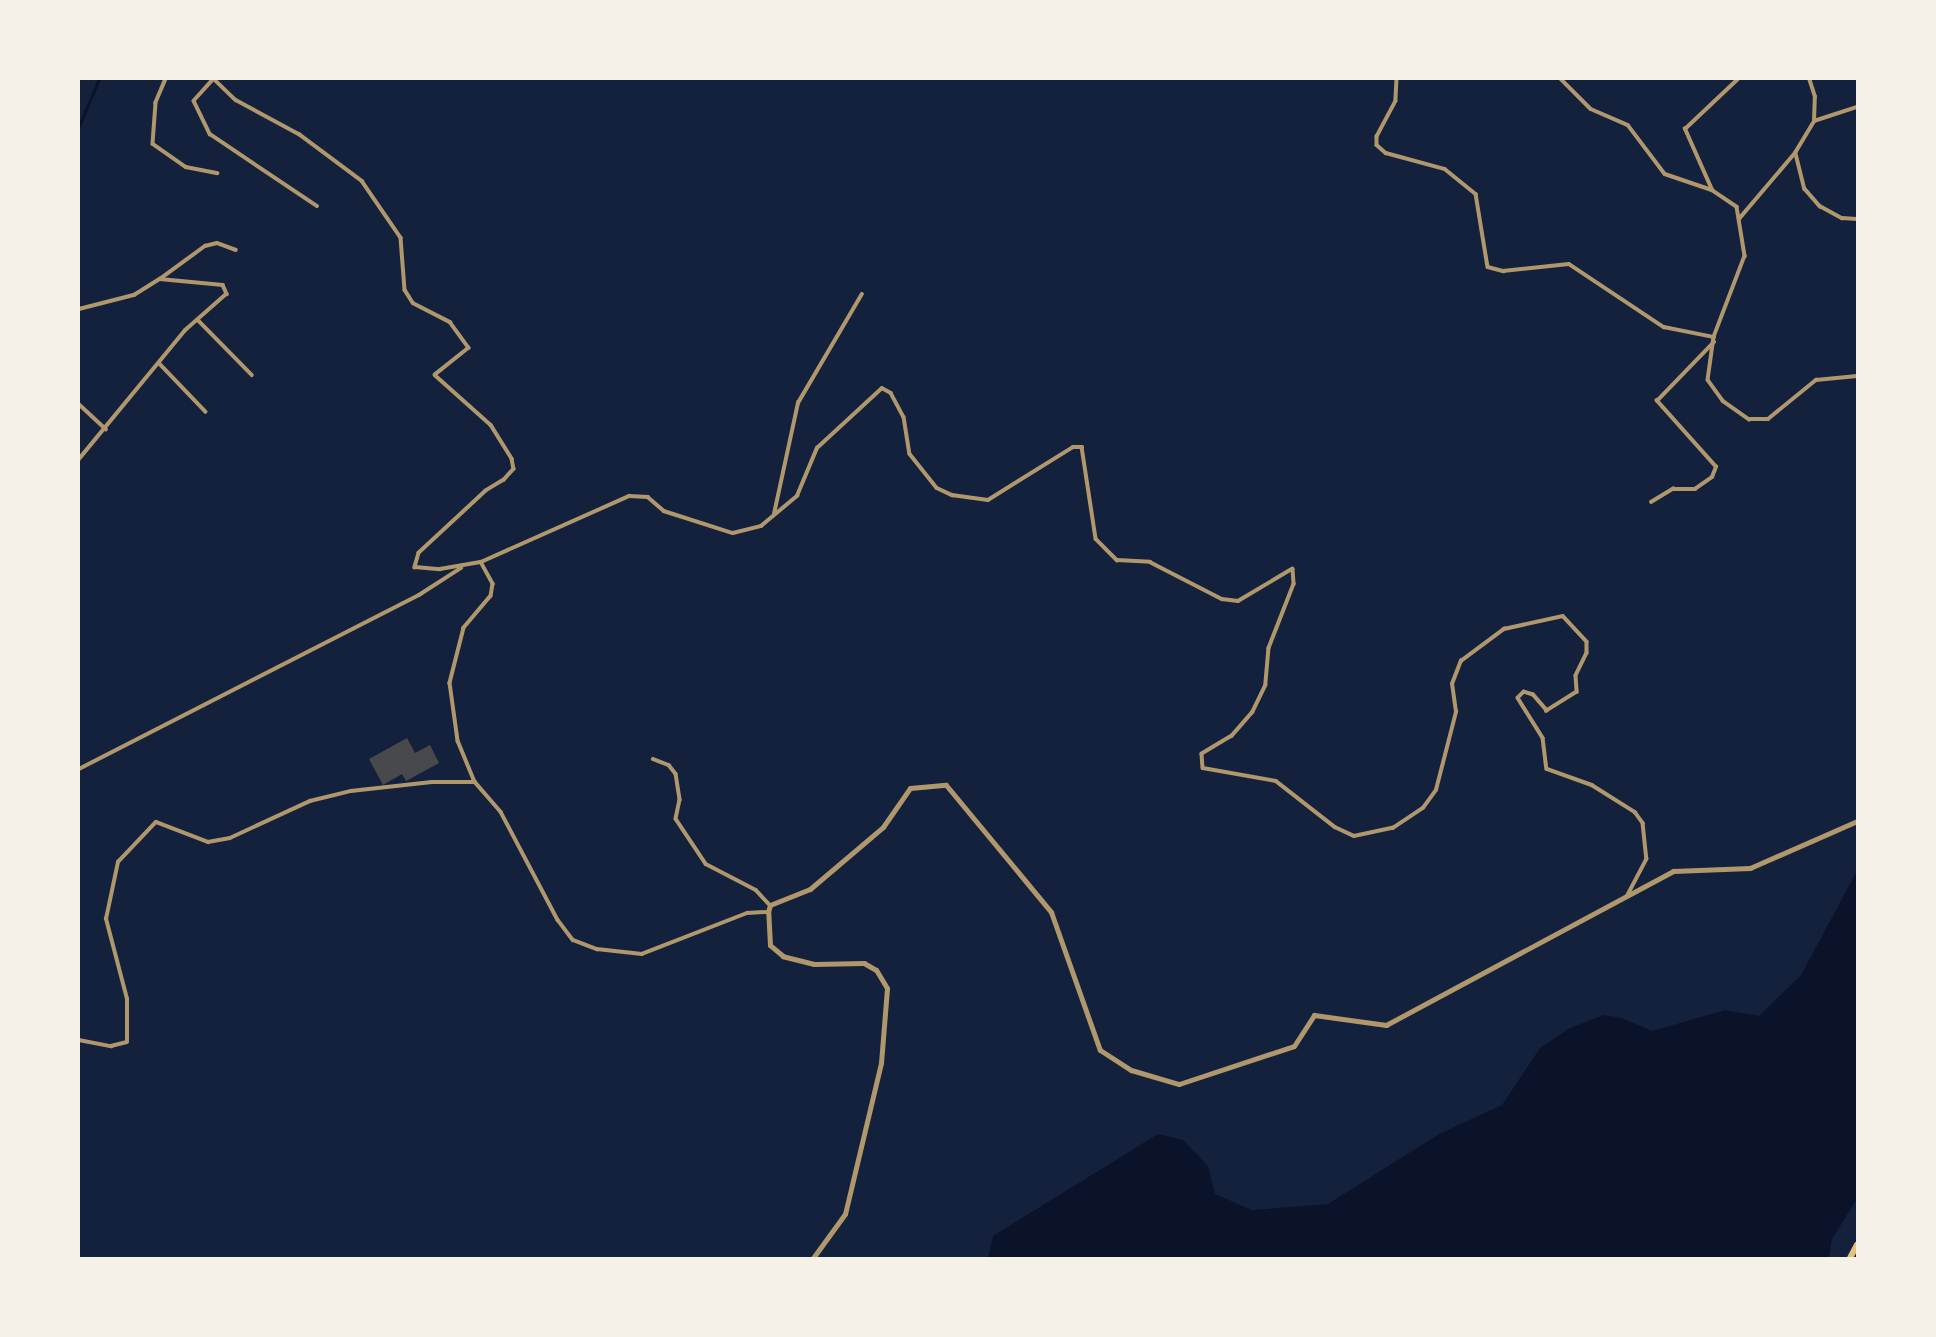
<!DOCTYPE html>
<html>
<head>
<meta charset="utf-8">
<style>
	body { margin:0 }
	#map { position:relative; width:1936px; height:1337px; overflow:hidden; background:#14213d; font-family:Cabin,sans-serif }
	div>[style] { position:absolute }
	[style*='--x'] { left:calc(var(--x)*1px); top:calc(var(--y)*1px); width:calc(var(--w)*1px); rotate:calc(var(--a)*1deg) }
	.water>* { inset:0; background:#0b132b }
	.stream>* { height:2.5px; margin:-1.25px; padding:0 1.25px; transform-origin:1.25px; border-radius:1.25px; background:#0b132b }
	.building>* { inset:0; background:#48494c }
	.minor>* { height:3.5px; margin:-1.75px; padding:0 1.75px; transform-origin:1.75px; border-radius:1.75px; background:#b1986c }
	.tertiary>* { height:5px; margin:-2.5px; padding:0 2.5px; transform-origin:2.5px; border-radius:2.5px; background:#b1986c }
	.trunk>* { height:6px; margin:-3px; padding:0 3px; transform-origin:3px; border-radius:3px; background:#e5c07b }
	span { translate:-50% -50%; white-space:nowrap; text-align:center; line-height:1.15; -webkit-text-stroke:7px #f6f1e7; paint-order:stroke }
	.frame { position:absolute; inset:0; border:80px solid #f6f1e7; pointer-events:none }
</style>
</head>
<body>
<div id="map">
	<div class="water">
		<i style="clip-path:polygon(1857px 871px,1857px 1199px,1832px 1239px,1829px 1258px,988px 1258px,993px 1236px,1158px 1134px,1183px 1140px,1208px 1166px,1215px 1194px,1252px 1210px,1328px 1204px,1439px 1134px,1502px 1105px,1540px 1048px,1568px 1029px,1603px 1015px,1622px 1018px,1652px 1031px,1725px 1010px,1759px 1016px,1801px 975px)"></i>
	</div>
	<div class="stream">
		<i style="--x:79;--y:126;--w:51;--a:-66.9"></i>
	</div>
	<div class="building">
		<i style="clip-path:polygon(407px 738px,415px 753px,430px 745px,439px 763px,406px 781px,402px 774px,383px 785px,369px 759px)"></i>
	</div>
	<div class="minor">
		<i style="--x:166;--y:79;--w:26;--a:113"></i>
		<i style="--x:156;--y:103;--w:41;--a:94.2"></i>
		<i style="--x:153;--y:144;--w:40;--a:34.9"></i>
		<i style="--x:186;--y:167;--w:32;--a:11"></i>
		<i style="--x:214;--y:79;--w:30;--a:44"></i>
		<i style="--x:236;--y:100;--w:72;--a:28.4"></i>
		<i style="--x:299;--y:134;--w:79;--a:36.7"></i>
		<i style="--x:362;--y:181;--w:69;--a:55.6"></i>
		<i style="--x:401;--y:238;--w:52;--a:85.6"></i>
		<i style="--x:405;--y:290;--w:15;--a:58"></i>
		<i style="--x:413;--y:303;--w:42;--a:27.2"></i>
		<i style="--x:450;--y:322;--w:32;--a:54"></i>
		<i style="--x:469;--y:348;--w:43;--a:141.5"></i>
		<i style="--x:435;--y:375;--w:75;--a:41.8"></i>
		<i style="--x:491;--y:425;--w:40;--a:58"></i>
		<i style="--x:512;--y:459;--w:10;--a:79"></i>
		<i style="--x:514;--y:469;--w:15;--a:132"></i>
		<i style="--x:504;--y:480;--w:21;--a:149"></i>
		<i style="--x:486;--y:491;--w:91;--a:137.2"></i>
		<i style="--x:419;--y:553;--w:15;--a:106"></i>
		<i style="--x:415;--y:567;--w:25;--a:5"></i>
		<i style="--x:440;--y:569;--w:42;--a:-9.7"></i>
		<i style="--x:481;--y:562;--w:25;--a:61"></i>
		<i style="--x:493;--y:584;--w:12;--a:99"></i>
		<i style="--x:491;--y:596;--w:42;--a:130.2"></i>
		<i style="--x:464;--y:628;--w:57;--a:104.3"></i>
		<i style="--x:450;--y:683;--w:59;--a:82.1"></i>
		<i style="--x:458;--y:741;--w:44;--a:67.5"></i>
		<i style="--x:1397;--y:79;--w:22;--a:93"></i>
		<i style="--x:1396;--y:101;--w:40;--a:118"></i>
		<i style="--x:1377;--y:136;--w:9;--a:90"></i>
		<i style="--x:1377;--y:145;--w:12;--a:42"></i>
		<i style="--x:1386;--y:153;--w:61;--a:15.2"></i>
		<i style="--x:1445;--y:169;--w:40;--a:39"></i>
		<i style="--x:1476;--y:194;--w:74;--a:80.7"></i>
		<i style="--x:1488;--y:267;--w:16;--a:15"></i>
		<i style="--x:1503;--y:271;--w:66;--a:-6.1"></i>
		<i style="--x:1569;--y:264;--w:114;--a:33.6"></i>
		<i style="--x:1664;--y:327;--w:51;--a:11.3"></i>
		<i style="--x:1561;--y:79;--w:42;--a:45"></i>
		<i style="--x:1591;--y:109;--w:40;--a:23.4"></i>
		<i style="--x:1628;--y:125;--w:61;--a:52.9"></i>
		<i style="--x:1665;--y:174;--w:50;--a:18.8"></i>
		<i style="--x:1712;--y:190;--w:30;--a:34"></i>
		<i style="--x:1737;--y:207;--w:50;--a:80.7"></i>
		<i style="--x:1745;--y:256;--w:87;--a:110.9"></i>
		<i style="--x:1714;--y:337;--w:43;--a:97.9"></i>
		<i style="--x:1708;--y:380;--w:26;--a:54"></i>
		<i style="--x:1723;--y:401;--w:32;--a:35"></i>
		<i style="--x:1749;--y:419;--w:19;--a:0"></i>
		<i style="--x:1768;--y:419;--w:62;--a:-39.1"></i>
		<i style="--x:1816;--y:380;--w:41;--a:-5.6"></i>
		<i style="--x:213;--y:80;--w:28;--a:132"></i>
		<i style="--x:194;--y:101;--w:37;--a:64"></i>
		<i style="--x:210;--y:134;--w:129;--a:33.9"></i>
		<i style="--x:1814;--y:121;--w:45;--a:-18"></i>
		<i style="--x:1796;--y:154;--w:36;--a:76"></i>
		<i style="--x:1805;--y:189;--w:23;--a:49"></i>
		<i style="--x:1820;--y:206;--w:25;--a:29"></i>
		<i style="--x:1842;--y:218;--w:15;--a:4"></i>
		<i style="--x:1712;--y:190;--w:67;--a:-113.9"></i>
		<i style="--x:1685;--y:129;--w:73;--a:-43.3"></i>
		<i style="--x:1739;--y:219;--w:87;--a:-49.7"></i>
		<i style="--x:1795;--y:153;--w:37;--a:-59"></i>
		<i style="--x:1814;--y:121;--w:24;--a:-88"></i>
		<i style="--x:1815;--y:97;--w:19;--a:-108"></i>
		<i style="--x:160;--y:279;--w:56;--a:-36.3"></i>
		<i style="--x:205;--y:246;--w:12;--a:-14"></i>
		<i style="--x:217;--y:243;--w:20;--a:20"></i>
		<i style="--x:79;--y:309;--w:57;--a:-14.3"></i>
		<i style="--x:134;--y:295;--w:31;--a:-32"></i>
		<i style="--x:160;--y:279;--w:63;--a:5.4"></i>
		<i style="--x:223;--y:285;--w:10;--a:66"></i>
		<i style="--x:227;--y:294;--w:55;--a:138.7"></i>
		<i style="--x:186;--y:330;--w:168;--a:129.5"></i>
		<i style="--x:198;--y:320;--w:77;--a:45.5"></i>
		<i style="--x:160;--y:364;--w:66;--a:46.2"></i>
		<i style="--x:79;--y:404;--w:37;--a:43"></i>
		<i style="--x:1651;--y:502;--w:26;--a:-31"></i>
		<i style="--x:1673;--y:489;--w:22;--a:0"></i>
		<i style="--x:1695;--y:489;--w:21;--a:-35"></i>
		<i style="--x:1712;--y:477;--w:11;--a:-68"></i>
		<i style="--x:1716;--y:467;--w:89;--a:-131.8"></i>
		<i style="--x:1657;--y:401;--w:82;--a:-46"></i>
		<i style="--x:774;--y:514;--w:114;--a:-77.8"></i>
		<i style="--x:798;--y:403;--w:126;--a:-59.6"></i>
		<i style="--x:481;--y:562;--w:162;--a:-24"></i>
		<i style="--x:629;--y:496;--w:19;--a:3"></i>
		<i style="--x:648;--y:497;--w:21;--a:41"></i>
		<i style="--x:664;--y:511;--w:72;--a:17.7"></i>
		<i style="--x:733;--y:533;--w:29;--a:-14"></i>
		<i style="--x:761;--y:526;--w:47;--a:-39.8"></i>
		<i style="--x:797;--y:496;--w:52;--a:-67.4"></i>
		<i style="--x:817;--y:448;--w:88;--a:-42.7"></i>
		<i style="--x:882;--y:388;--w:10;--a:29"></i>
		<i style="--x:891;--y:393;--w:27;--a:62"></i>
		<i style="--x:904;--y:417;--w:37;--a:81"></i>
		<i style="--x:910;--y:454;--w:43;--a:51.5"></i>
		<i style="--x:937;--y:488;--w:17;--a:25"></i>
		<i style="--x:952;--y:495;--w:36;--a:8"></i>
		<i style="--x:988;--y:500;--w:100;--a:-31.9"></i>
		<i style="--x:1073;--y:447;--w:9;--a:0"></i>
		<i style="--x:1082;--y:447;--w:93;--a:81.3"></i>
		<i style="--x:1096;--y:539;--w:30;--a:45"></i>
		<i style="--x:1117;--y:560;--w:33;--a:3"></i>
		<i style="--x:1150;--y:562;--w:81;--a:27.2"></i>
		<i style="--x:1222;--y:599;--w:16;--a:7"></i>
		<i style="--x:1238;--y:601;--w:63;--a:-30.7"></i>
		<i style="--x:1293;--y:569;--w:15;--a:86"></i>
		<i style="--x:1294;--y:584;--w:69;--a:111.3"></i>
		<i style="--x:1269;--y:648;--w:37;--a:95"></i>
		<i style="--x:1266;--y:685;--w:30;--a:116"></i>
		<i style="--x:1253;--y:712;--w:32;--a:131"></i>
		<i style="--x:1232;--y:736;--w:35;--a:149"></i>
		<i style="--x:1202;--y:754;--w:14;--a:86"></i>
		<i style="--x:1203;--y:768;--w:74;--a:10.1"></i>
		<i style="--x:1276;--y:781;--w:75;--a:37.9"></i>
		<i style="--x:1335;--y:827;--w:21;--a:25"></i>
		<i style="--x:1354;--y:836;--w:40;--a:-12"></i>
		<i style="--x:1393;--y:828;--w:36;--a:-34"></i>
		<i style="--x:1423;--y:808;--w:22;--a:-54"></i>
		<i style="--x:1436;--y:790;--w:81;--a:-75.6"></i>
		<i style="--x:1456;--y:712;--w:28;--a:-98"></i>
		<i style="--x:1452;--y:684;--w:25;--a:-69"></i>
		<i style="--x:1461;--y:661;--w:54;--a:-36.7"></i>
		<i style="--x:1504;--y:629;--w:60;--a:-12.4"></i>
		<i style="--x:1563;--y:616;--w:35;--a:47"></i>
		<i style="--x:1587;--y:642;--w:11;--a:90"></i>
		<i style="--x:1587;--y:653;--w:25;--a:116"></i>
		<i style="--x:1576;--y:676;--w:16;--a:86"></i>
		<i style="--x:1577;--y:692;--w:36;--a:148"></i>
		<i style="--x:1547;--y:711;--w:21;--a:-131"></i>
		<i style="--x:1533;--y:695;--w:9;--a:-162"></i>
		<i style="--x:1524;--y:692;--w:8;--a:135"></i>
		<i style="--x:1518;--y:698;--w:47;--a:58"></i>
		<i style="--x:1543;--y:738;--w:31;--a:83"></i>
		<i style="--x:1547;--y:769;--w:48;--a:19.6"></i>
		<i style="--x:1592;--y:785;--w:51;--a:32.1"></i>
		<i style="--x:1635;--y:812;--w:14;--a:54"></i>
		<i style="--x:1643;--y:823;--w:36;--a:84"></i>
		<i style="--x:1647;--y:859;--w:41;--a:117.8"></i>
		<i style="--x:653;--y:759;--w:17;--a:21"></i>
		<i style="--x:669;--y:765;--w:11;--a:52"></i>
		<i style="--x:676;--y:774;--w:26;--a:81"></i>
		<i style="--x:680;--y:800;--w:19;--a:102"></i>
		<i style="--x:676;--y:819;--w:54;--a:56.3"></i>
		<i style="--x:706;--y:864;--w:56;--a:27.5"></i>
		<i style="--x:756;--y:890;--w:21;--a:47"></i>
		<i style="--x:79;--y:769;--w:382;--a:-27.1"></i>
		<i style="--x:419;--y:595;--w:50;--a:-32.7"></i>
		<i style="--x:79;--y:1040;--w:33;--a:11"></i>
		<i style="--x:111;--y:1046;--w:16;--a:-14"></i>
		<i style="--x:127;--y:1042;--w:43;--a:-90"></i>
		<i style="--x:127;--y:999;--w:83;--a:-104.7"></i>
		<i style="--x:106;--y:919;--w:58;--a:-78.1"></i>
		<i style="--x:118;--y:862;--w:55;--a:-46.5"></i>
		<i style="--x:156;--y:822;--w:56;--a:21"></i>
		<i style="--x:208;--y:842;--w:22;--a:-10"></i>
		<i style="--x:230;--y:838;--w:88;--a:-24.8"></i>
		<i style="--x:310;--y:801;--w:42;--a:-13.7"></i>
		<i style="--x:351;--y:791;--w:81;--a:-6.3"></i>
		<i style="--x:432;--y:782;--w:43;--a:0"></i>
		<i style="--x:475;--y:782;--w:40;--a:49"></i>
		<i style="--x:501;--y:812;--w:122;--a:62.2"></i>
		<i style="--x:558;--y:920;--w:25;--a:53"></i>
		<i style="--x:573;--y:940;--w:26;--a:21"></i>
		<i style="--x:597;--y:949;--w:45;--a:6.3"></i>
		<i style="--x:642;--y:954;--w:113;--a:-21.3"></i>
		<i style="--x:747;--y:913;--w:21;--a:-3"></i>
	</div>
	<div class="tertiary">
		<i style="--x:813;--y:1258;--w:54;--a:-54"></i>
		<i style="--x:845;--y:1214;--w:155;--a:-76.6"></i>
		<i style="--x:881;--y:1063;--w:75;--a:-85.4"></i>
		<i style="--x:887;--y:988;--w:21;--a:-121"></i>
		<i style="--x:876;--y:970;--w:14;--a:-150"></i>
		<i style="--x:864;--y:963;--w:50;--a:178.9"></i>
		<i style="--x:814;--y:964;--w:32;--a:-166"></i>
		<i style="--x:783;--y:956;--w:17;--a:-140"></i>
		<i style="--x:770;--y:945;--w:33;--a:-93"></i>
		<i style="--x:768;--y:912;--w:7;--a:-74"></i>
		<i style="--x:770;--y:905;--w:43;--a:-21.8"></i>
		<i style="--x:810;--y:889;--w:96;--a:-40.3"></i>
		<i style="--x:883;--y:827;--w:47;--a:-55.3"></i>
		<i style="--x:910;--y:788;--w:36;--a:-5"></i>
		<i style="--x:946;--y:785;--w:165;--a:50.4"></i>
		<i style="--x:1051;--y:912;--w:146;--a:70.5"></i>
		<i style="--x:1100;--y:1050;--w:37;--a:33"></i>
		<i style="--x:1131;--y:1070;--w:50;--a:16.3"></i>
		<i style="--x:1179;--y:1084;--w:121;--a:-18.3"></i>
		<i style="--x:1294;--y:1046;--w:37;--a:-57"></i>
		<i style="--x:1314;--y:1015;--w:73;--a:7.9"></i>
		<i style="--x:1386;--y:1025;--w:326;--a:-28.2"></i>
		<i style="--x:1673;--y:871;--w:77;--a:-2.2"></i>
		<i style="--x:1750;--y:868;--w:117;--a:-23.7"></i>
	</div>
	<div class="trunk">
		<i style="--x:1850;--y:1258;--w:15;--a:-62"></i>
	</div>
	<div class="frame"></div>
</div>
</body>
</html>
